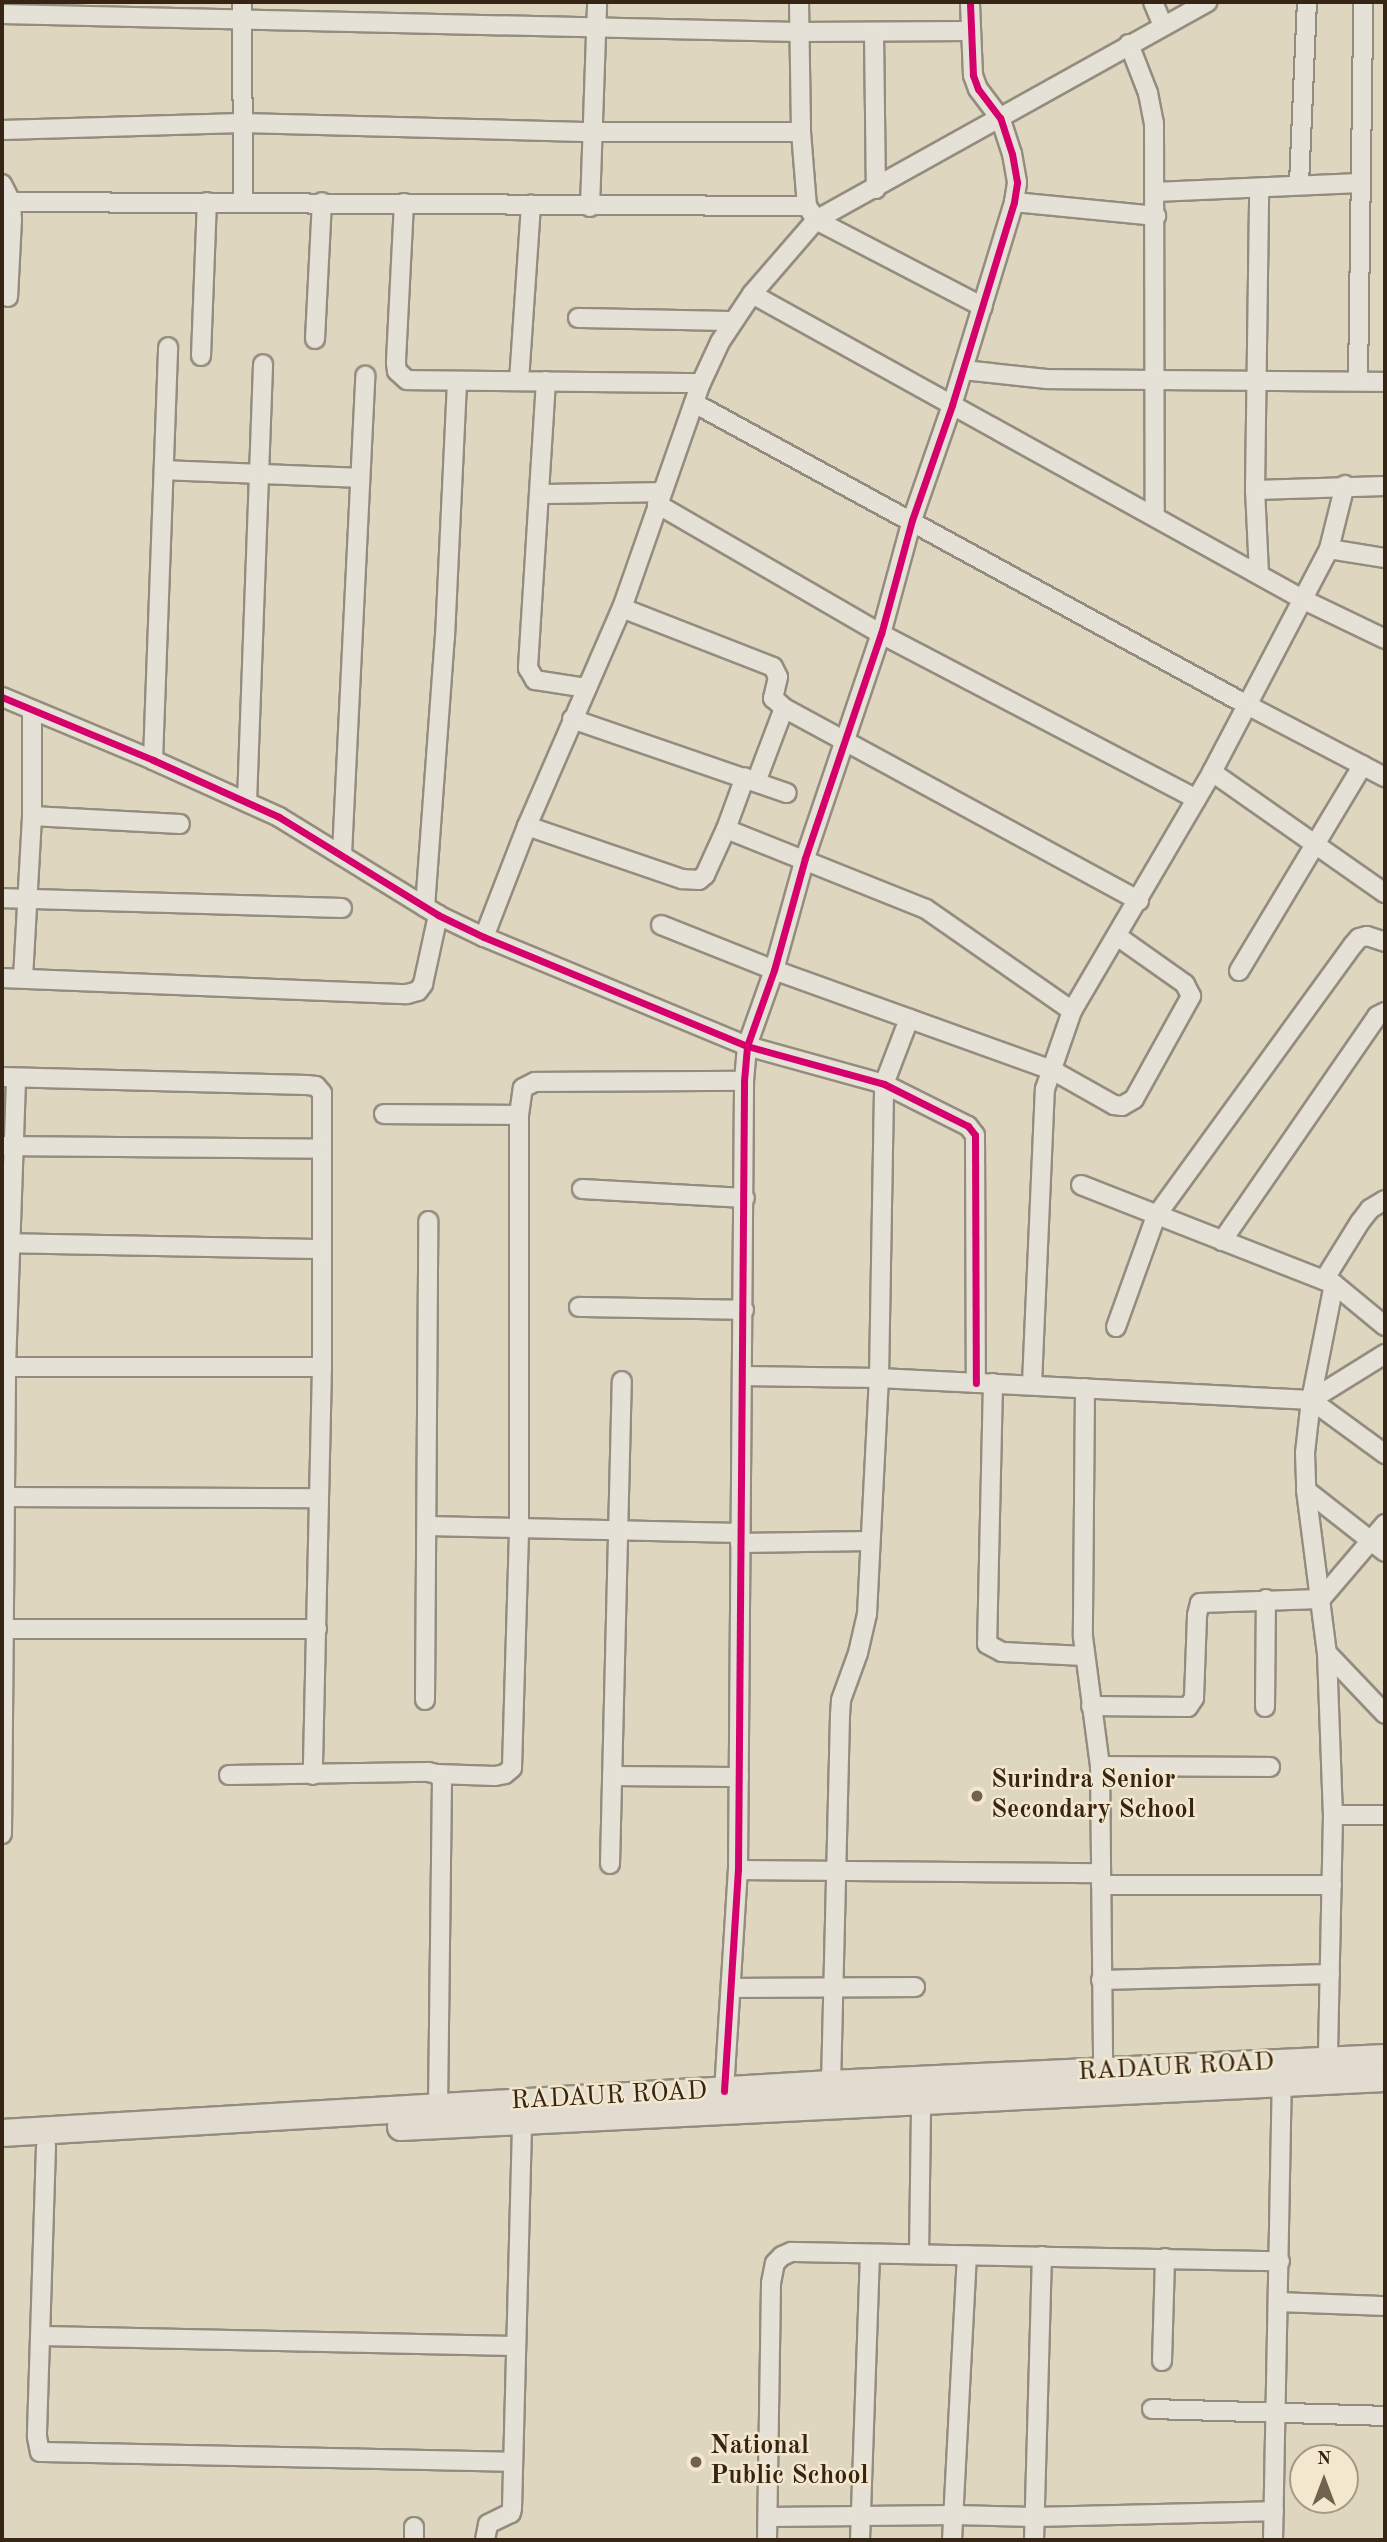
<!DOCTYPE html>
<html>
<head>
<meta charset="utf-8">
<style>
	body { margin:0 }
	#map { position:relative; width:1387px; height:2542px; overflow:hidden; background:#dfd6c0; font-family:"Old Standard TT",serif }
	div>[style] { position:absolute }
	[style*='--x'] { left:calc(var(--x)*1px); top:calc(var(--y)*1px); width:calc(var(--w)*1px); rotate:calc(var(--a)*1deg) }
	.roads { filter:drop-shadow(2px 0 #948d7f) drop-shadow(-2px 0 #948d7f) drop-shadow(0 2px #948d7f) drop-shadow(0 -2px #948d7f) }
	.minor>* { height:18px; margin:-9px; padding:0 9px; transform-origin:9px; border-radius:9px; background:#e6e1d6 }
	.primary>* { height:26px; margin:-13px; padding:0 13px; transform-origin:13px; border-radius:13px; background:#e1dccf }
	.cycleway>* { height:7px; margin:-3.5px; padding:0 3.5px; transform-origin:3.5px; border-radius:3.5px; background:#d6006c }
	.dots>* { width:19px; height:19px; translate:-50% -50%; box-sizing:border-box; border:4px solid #f3e8ce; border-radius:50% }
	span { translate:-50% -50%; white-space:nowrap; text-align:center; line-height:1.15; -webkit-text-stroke:5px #f3e8ce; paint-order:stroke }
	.poi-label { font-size:26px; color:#362414; font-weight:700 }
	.left { translate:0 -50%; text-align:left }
	.street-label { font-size:26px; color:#362414 }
	.frame { position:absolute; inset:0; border:4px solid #362414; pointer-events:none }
	.north { position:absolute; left:1289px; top:2444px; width:70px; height:70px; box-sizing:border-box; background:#f3e8ce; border:2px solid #a79a84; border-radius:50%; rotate:0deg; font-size:19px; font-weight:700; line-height:28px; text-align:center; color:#362414 }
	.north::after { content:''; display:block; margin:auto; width:24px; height:32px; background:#716250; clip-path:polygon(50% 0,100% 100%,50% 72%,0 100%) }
</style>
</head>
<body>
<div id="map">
	<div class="roads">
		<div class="minor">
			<i style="--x:242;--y:2;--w:200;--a:89.7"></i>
			<i style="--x:799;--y:2;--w:130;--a:89.1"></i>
			<i style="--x:801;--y:132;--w:74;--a:85.4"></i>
			<i style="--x:1153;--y:2;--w:26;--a:67"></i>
			<i style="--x:2;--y:14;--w:796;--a:1.3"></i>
			<i style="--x:798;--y:32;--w:172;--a:-0.3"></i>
			<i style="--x:874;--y:32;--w:157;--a:89.3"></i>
			<i style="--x:1129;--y:44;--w:53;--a:68.8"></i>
			<i style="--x:1148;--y:93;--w:31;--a:79"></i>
			<i style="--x:1154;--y:123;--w:393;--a:89.9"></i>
			<i style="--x:2;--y:130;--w:240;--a:-1.7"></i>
			<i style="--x:242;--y:123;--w:351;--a:1.5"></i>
			<i style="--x:593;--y:132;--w:208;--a:0"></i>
			<i style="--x:2;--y:184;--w:20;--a:63"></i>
			<i style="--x:11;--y:202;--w:17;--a:87"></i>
			<i style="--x:12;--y:219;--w:78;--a:92.9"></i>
			<i style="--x:1299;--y:184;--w:182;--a:-87.5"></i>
			<i style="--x:1155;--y:192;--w:205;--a:-2.5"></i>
			<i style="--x:11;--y:202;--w:796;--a:0.29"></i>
			<i style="--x:807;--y:206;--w:17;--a:57"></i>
			<i style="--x:816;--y:220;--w:188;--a:27.5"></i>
			<i style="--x:1014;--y:202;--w:143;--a:5.6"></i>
			<i style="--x:404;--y:203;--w:160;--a:92.9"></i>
			<i style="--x:396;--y:363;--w:8;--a:83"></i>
			<i style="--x:397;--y:371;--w:13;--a:42"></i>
			<i style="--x:407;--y:380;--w:294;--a:0.6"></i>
			<i style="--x:590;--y:207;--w:205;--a:-88"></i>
			<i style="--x:752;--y:294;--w:631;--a:29"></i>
			<i style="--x:1304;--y:600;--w:90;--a:25.7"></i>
			<i style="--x:578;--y:318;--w:155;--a:1.1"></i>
			<i style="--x:315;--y:339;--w:137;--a:-87.1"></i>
			<i style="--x:201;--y:356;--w:154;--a:-87.8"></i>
			<i style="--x:963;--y:370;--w:84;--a:6.1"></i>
			<i style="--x:1047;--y:379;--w:338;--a:0.5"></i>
			<i style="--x:519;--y:381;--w:177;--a:-86.1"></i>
			<i style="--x:546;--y:381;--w:288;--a:93.6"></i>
			<i style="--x:528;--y:668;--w:14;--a:60"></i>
			<i style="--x:535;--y:680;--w:52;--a:8.9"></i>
			<i style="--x:1358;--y:381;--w:379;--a:-89.2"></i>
			<i style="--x:694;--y:403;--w:630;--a:28.64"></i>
			<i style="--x:1247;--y:705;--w:156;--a:27.6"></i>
			<i style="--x:164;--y:470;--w:196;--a:2.3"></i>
			<i style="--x:1255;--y:490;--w:130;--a:-1.8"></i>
			<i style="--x:539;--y:494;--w:122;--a:-0.9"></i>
			<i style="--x:657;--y:504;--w:259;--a:30.1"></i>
			<i style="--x:881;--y:634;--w:356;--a:27.6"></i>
			<i style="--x:1329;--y:549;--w:57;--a:9.1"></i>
			<i style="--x:1259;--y:574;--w:84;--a:-92.7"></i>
			<i style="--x:1255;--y:490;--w:302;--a:-89.2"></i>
			<i style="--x:622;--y:608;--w:162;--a:21.3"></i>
			<i style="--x:773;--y:667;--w:11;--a:63"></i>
			<i style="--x:778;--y:677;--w:22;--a:103"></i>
			<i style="--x:773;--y:698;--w:15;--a:42"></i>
			<i style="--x:784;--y:708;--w:404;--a:28.5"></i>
			<i style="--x:2;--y:697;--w:164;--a:22.6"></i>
			<i style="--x:153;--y:760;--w:138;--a:24.3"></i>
			<i style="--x:279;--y:817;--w:187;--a:31.6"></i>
			<i style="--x:438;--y:915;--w:51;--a:25.6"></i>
			<i style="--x:484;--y:937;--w:285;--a:22.5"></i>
			<i style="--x:747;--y:1046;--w:142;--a:15.5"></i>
			<i style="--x:884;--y:1084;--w:94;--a:26.6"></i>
			<i style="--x:968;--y:1126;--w:11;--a:52"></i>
			<i style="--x:975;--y:1135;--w:248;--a:89.8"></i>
			<i style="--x:572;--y:719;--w:227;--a:19"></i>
			<i style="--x:153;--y:760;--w:413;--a:-87.9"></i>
			<i style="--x:1212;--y:772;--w:211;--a:35"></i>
			<i style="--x:756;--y:782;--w:79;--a:-69.3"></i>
			<i style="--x:247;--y:802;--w:438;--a:-87.9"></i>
			<i style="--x:32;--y:816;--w:148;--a:3.1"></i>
			<i style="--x:527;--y:826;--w:164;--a:18.9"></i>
			<i style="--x:682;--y:879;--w:17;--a:3"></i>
			<i style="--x:699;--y:880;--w:8;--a:-40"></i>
			<i style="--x:705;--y:875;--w:51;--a:-65.5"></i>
			<i style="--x:726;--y:829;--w:55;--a:-69.9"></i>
			<i style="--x:726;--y:829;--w:215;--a:21.8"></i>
			<i style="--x:926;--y:909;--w:178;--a:34.9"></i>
			<i style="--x:342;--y:854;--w:479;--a:-87.2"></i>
			<i style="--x:2;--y:898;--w:340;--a:1.7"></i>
			<i style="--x:425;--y:907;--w:271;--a:-85.8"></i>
			<i style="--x:445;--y:637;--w:255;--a:-87.3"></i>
			<i style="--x:661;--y:925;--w:122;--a:21.7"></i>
			<i style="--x:774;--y:970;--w:295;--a:19.8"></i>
			<i style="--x:1052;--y:1070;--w:71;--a:29.4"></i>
			<i style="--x:1114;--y:1105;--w:8;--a:7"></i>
			<i style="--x:1122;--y:1106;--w:14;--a:-30"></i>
			<i style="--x:1134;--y:1099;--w:118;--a:-61"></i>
			<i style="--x:1191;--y:996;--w:13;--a:-117"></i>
			<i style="--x:1185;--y:984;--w:83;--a:-144.8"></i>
			<i style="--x:484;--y:937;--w:119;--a:-68.8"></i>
			<i style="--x:527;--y:826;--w:238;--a:-66.5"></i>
			<i style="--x:622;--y:608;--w:238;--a:-70.7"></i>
			<i style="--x:701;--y:383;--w:45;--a:-65.1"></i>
			<i style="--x:720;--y:342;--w:58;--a:-56.3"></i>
			<i style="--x:752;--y:294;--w:98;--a:-49.1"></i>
			<i style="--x:816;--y:220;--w:448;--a:-29.1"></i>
			<i style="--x:1239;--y:971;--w:240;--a:-59"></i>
			<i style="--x:2;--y:978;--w:405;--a:2.3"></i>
			<i style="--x:407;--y:994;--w:11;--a:-15"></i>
			<i style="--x:418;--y:991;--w:9;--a:-54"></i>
			<i style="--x:423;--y:984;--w:71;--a:-77.7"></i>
			<i style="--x:23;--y:978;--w:162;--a:-86.8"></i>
			<i style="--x:32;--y:816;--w:104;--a:-90"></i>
			<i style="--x:2;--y:1077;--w:305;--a:1.5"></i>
			<i style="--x:307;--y:1085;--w:9;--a:6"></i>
			<i style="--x:316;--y:1086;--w:9;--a:49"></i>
			<i style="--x:322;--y:1093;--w:274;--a:90"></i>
			<i style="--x:322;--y:1367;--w:408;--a:91.3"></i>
			<i style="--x:384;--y:1114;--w:135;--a:0.4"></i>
			<i style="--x:2;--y:1146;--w:319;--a:0.5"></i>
			<i style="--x:1081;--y:1185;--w:272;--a:21.4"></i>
			<i style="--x:1334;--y:1284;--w:66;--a:39.5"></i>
			<i style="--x:582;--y:1189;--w:163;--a:3.2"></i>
			<i style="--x:1222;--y:1241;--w:273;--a:-55.4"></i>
			<i style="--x:1377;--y:1016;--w:9;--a:-27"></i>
			<i style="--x:2;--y:1243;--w:318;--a:1.1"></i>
			<i style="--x:1324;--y:1280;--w:68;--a:-58.2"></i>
			<i style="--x:1360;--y:1222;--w:16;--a:-52"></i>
			<i style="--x:1370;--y:1209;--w:17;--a:-31"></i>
			<i style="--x:1334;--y:1284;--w:118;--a:101.2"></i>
			<i style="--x:1311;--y:1400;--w:53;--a:96.5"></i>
			<i style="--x:1305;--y:1453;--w:37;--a:88"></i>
			<i style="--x:1306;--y:1490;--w:164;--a:82.7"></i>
			<i style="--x:1327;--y:1653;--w:84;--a:46.4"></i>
			<i style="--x:579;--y:1307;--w:165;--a:1"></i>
			<i style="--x:1116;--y:1327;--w:118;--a:-70.2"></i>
			<i style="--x:1156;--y:1216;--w:335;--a:-54"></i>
			<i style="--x:1353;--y:945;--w:9;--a:-49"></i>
			<i style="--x:1359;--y:938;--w:8;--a:-14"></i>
			<i style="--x:1367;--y:936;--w:19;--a:18"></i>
			<i style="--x:1385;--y:1354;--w:87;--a:148.1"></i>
			<i style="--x:1311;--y:1400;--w:92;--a:36.1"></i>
			<i style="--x:2;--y:1367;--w:320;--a:0"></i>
			<i style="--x:742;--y:1376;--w:137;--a:0.8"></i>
			<i style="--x:879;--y:1378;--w:433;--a:2.9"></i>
			<i style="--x:993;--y:1383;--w:261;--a:91.3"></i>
			<i style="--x:987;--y:1644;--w:17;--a:28"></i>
			<i style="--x:1002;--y:1652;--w:83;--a:2.8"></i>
			<i style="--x:1032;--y:1384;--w:295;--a:-87.5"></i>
			<i style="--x:1045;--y:1089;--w:83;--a:-70.9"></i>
			<i style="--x:1072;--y:1011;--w:277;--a:-59.6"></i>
			<i style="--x:1212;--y:772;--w:252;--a:-62.3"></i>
			<i style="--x:1329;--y:549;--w:66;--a:-76"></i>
			<i style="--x:1085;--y:1388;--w:249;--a:90.5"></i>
			<i style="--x:1083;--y:1637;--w:130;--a:82.5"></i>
			<i style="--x:1100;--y:1766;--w:305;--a:89.4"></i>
			<i style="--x:1306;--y:1490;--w:100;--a:38.1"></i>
			<i style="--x:2;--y:1497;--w:317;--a:0.2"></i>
			<i style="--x:427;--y:1526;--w:313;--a:1.3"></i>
			<i style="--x:740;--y:1543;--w:130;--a:-0.9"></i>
			<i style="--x:2;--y:1629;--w:315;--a:0"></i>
			<i style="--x:1327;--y:1653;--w:162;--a:87.9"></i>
			<i style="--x:1333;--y:1815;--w:247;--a:91.2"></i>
			<i style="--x:425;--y:1700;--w:479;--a:-89.6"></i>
			<i style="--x:1091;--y:1706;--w:97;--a:0.6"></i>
			<i style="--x:1188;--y:1707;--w:11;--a:-56"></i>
			<i style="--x:1194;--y:1698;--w:83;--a:-87.9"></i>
			<i style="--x:1197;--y:1615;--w:12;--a:-76"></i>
			<i style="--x:1200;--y:1603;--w:121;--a:-1.9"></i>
			<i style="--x:1321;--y:1599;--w:99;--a:-49.5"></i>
			<i style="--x:1265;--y:1707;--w:108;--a:-89.5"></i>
			<i style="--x:1100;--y:1766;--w:170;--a:0.3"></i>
			<i style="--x:437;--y:1774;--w:58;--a:2"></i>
			<i style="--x:495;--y:1776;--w:10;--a:-11"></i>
			<i style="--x:505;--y:1774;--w:9;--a:-41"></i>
			<i style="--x:512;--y:1768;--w:241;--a:-88.3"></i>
			<i style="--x:519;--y:1527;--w:412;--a:-90"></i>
			<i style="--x:519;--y:1115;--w:27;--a:-82"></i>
			<i style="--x:523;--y:1088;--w:13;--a:-27"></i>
			<i style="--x:535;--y:1082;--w:209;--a:-0.3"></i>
			<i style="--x:229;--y:1775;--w:199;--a:-0.9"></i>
			<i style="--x:428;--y:1772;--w:9;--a:13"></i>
			<i style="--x:437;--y:1774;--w:8;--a:50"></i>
			<i style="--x:442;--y:1780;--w:327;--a:90.7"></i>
			<i style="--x:612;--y:1776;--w:127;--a:0.5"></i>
			<i style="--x:1333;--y:1815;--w:52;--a:0"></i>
			<i style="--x:2;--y:1834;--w:467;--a:-89.5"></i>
			<i style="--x:6;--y:1367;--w:289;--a:-88"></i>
			<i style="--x:610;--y:1864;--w:483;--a:-88.6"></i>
			<i style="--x:738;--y:1870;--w:362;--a:0.5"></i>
			<i style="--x:1101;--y:1885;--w:231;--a:0"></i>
			<i style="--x:1101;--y:1980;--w:229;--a:-1.5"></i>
			<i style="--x:732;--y:1988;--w:183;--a:-0.3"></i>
			<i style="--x:831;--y:2084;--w:369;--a:-88.6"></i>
			<i style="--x:840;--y:1715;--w:15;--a:-86"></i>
			<i style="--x:841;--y:1700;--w:50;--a:-70.1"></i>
			<i style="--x:858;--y:1653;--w:40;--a:-77"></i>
			<i style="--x:867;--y:1614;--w:236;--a:-87.1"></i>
			<i style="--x:879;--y:1378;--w:294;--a:-89"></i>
			<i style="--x:884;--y:1084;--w:70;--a:-69"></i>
			<i style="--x:724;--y:2091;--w:221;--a:-86.4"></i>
			<i style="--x:738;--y:1870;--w:789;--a:-89.56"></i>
			<i style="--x:744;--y:1081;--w:35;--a:-85"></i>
			<i style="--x:747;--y:1046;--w:81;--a:-70.4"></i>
			<i style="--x:774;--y:970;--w:116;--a:-74.5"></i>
			<i style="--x:805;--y:858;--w:237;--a:-71.3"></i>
			<i style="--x:881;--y:634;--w:118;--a:-74.8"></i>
			<i style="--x:912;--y:520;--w:122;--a:-70.8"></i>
			<i style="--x:952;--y:405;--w:212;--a:-73"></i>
			<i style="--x:1014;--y:202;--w:20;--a:-81"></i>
			<i style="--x:1017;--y:182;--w:28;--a:-100"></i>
			<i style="--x:1012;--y:154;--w:38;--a:-108"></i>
			<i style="--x:1000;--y:118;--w:36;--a:-127"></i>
			<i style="--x:978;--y:89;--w:15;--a:-110"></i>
			<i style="--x:973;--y:75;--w:73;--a:-92.4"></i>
			<i style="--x:46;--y:2146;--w:291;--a:91.8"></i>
			<i style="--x:37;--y:2437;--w:15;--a:79"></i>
			<i style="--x:40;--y:2452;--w:473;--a:1.2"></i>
			<i style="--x:919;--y:2254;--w:152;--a:-89.2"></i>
			<i style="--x:1280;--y:2302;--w:105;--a:2.2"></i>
			<i style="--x:40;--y:2336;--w:476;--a:1.2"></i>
			<i style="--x:1162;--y:2361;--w:103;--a:-88.3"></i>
			<i style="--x:1152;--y:2409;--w:233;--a:1.7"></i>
			<i style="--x:769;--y:2517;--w:185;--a:-0.6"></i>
			<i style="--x:954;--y:2515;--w:80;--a:1.4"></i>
			<i style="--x:1034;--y:2517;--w:240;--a:-1.4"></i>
			<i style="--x:414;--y:2527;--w:13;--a:90"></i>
			<i style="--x:485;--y:2540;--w:16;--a:-79"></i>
			<i style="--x:488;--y:2524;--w:25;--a:-26"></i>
			<i style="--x:511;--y:2513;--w:5;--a:-79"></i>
			<i style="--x:512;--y:2508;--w:395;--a:-88.5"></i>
			<i style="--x:767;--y:2540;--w:257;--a:-89.1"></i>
			<i style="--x:771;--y:2283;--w:20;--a:-79"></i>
			<i style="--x:775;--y:2263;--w:10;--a:-45"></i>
			<i style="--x:782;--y:2256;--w:10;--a:-24"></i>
			<i style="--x:791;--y:2252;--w:489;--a:1.1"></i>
			<i style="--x:860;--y:2540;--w:286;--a:-88"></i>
			<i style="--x:952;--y:2540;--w:285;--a:-87"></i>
			<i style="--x:1034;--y:2540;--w:284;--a:-88.4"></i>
			<i style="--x:1273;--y:2540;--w:459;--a:-88.9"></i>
		</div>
		<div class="primary">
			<i style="--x:401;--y:2127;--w:985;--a:-2.85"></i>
			<i style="--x:2;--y:2133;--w:830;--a:-3.38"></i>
			<i style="--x:831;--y:2084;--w:555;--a:-2.69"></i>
		</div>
	</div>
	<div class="cycleway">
		<i style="--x:2;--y:697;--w:164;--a:22.6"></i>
		<i style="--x:153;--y:760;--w:138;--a:24.3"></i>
		<i style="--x:279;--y:817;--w:187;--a:31.6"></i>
		<i style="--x:438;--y:915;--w:51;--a:25.6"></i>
		<i style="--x:484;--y:937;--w:285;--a:22.5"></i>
		<i style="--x:747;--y:1046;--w:142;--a:15.5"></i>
		<i style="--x:884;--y:1084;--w:94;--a:26.6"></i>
		<i style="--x:968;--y:1126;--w:11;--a:52"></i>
		<i style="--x:975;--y:1135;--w:248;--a:89.8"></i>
		<i style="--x:724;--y:2091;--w:221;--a:-86.4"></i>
		<i style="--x:738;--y:1870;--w:789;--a:-89.56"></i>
		<i style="--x:744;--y:1081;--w:35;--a:-85"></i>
		<i style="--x:747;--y:1046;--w:81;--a:-70.4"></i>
		<i style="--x:774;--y:970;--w:116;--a:-74.5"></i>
		<i style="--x:805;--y:858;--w:237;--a:-71.3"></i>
		<i style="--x:881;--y:634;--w:118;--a:-74.8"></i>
		<i style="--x:912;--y:520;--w:122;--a:-70.8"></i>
		<i style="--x:952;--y:405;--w:212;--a:-73"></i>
		<i style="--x:1014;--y:202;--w:20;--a:-81"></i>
		<i style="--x:1017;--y:182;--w:28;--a:-100"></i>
		<i style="--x:1012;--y:154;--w:38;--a:-108"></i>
		<i style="--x:1000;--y:118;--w:36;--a:-127"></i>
		<i style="--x:978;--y:89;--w:15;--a:-110"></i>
		<i style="--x:973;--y:75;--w:73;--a:-92.4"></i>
	</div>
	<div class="dots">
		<i style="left:977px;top:1796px;background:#716250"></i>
		<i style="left:696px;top:2462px;background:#716250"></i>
	</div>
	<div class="poi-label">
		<span class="left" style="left:991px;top:1796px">Surindra Senior<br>Secondary School</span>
		<span class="left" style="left:710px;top:2462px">National<br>Public School</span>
	</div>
	<div class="street-label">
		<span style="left:1176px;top:2068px;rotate:-3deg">RADAUR ROAD</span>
		<span style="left:609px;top:2097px;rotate:-3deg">RADAUR ROAD</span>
	</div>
	<div class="frame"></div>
	<div class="north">N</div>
</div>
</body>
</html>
